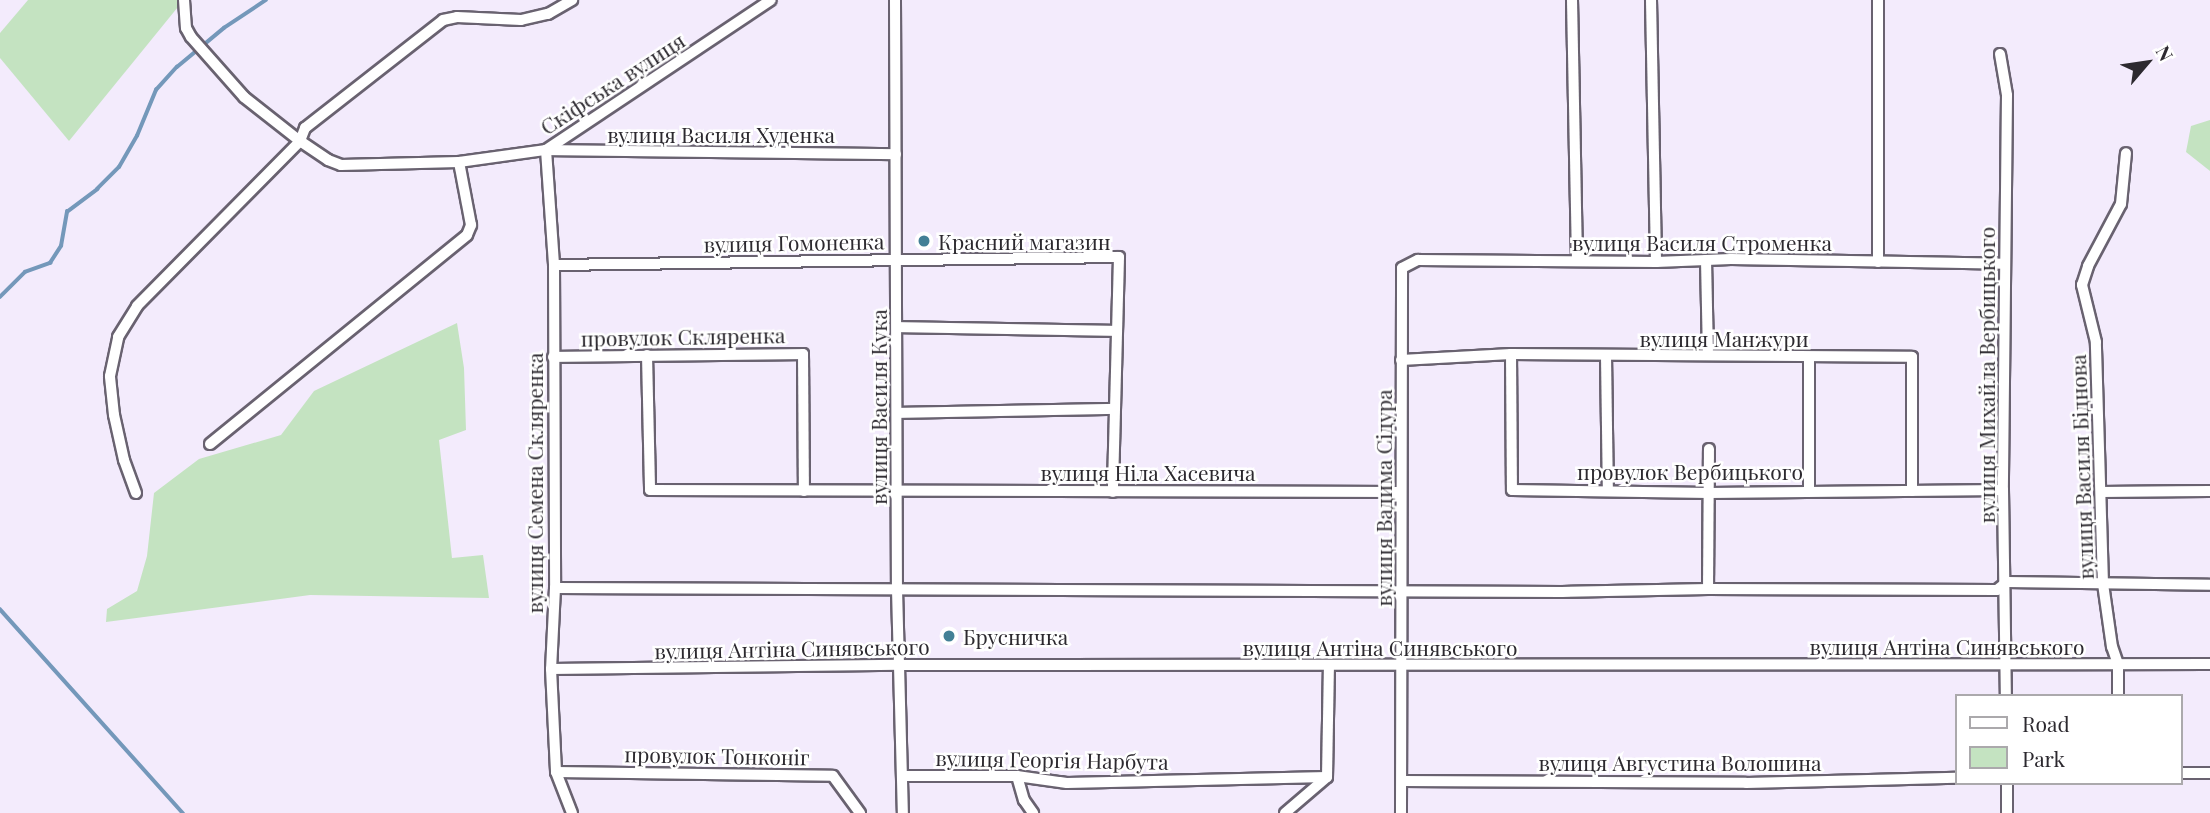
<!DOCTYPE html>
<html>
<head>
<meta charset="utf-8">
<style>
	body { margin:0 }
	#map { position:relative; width:2210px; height:813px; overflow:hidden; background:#f3ebfc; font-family:"Playfair Display",serif }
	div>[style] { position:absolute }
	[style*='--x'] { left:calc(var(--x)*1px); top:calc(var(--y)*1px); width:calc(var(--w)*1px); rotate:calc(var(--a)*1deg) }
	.green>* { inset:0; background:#c4e3c1 }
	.stream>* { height:3.5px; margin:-1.75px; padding:0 1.75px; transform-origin:1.75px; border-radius:1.75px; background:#7498ba }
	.roads { filter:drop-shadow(2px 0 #696270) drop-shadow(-2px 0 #696270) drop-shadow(0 2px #696270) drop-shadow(0 -2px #696270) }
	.minor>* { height:10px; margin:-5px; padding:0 5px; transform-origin:5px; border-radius:5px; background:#fff }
	.dots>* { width:19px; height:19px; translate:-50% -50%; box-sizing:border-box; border:4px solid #fff; border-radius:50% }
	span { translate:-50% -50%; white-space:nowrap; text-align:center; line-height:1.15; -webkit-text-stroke:5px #fff; paint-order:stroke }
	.street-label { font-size:21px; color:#2c292f }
	.poi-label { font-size:21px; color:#2c292f }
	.left { translate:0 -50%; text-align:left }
	.legend { position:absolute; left:1955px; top:694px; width:228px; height:91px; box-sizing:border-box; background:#fff; border:2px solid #aba9ac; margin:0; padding:9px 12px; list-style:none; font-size:21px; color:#2c292f }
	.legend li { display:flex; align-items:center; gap:14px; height:35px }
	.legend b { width:35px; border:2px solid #aba9ac }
	.north { position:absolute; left:2112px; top:28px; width:70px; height:70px; -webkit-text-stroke:5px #fff; paint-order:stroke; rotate:61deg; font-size:19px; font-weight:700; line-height:28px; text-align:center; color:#2c292f }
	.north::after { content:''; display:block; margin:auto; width:24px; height:32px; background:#2c292f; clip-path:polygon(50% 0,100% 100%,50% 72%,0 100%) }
</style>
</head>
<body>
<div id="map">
	<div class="green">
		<i style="clip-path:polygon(28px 0,180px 0,182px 2px,69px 141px,0 58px,0 33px)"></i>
		<i style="clip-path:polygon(2210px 120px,2210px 171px,2186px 152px,2191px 126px)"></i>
		<i style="clip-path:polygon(457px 323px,464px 368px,466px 430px,439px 440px,452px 558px,483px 555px,489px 598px,310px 595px,106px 622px,107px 609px,137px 591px,147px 556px,154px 493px,199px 459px,281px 435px,314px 391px)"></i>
	</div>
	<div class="stream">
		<i style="--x:0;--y:297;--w:35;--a:-45"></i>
		<i style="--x:25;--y:272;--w:27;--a:-20"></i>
		<i style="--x:50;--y:263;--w:20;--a:-57"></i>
		<i style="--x:61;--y:246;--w:35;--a:-80"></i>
		<i style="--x:67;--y:212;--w:38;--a:-37"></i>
		<i style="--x:97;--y:189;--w:31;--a:-45"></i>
		<i style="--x:119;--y:167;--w:36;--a:-60"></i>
		<i style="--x:137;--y:136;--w:50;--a:-67.6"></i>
		<i style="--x:156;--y:90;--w:31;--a:-48"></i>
		<i style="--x:177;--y:67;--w:61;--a:-39.7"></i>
		<i style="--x:224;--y:28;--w:50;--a:-33.7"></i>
		<i style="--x:0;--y:609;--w:274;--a:48.1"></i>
	</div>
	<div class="roads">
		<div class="minor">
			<i style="--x:184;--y:0;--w:28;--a:86"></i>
			<i style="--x:186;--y:28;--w:10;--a:61"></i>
			<i style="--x:191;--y:37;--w:80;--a:48.5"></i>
			<i style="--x:244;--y:97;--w:71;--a:38.2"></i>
			<i style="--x:300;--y:141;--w:34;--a:34"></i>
			<i style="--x:328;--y:160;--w:14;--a:21"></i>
			<i style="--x:341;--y:165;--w:118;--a:-1.5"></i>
			<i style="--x:459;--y:162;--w:88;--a:-7.9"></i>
			<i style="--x:546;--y:150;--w:270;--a:-33.7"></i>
			<i style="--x:895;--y:0;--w:589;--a:89.81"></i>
			<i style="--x:897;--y:589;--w:224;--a:88.5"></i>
			<i style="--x:1572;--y:0;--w:260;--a:88.9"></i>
			<i style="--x:1651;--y:0;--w:262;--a:88.9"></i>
			<i style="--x:2000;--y:54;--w:42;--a:80.3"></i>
			<i style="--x:2007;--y:95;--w:395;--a:90.6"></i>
			<i style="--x:2003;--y:490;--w:206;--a:89.2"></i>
			<i style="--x:546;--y:150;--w:115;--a:86"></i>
			<i style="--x:554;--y:265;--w:323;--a:89.8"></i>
			<i style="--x:555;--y:588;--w:81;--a:92.8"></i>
			<i style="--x:551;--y:669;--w:103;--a:87.2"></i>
			<i style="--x:556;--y:772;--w:44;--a:68.7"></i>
			<i style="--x:546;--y:150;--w:350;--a:0.7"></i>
			<i style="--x:1706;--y:260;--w:95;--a:88.8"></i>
			<i style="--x:1878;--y:262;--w:262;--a:-90"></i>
			<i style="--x:554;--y:265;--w:565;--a:-0.81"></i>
			<i style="--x:1119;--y:257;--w:235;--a:91.5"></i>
			<i style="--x:897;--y:327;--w:220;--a:1"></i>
			<i style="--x:1511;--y:354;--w:136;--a:89.6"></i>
			<i style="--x:1512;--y:490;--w:197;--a:0.9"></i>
			<i style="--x:1709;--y:493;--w:294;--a:-0.6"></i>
			<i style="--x:647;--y:355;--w:135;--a:88.7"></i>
			<i style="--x:650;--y:490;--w:750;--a:0.15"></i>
			<i style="--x:1606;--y:356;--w:135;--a:89.2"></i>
			<i style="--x:553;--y:357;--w:250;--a:-0.7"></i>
			<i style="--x:803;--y:354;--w:137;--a:89.6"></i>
			<i style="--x:1401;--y:360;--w:110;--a:-3.1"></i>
			<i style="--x:1511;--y:354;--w:401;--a:0.4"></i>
			<i style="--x:1912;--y:357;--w:134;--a:90"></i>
			<i style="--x:898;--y:413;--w:217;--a:-1.1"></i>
			<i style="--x:210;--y:444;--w:331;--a:-39.1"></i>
			<i style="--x:467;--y:235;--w:11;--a:-68"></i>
			<i style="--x:471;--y:225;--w:64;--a:-100.8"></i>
			<i style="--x:1809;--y:491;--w:134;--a:-90"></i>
			<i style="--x:2101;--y:492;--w:109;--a:-0.5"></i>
			<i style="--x:136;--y:493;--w:35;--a:-110"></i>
			<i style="--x:124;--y:460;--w:46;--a:-102.5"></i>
			<i style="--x:114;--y:415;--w:39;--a:-96"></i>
			<i style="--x:110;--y:376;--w:40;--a:-78"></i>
			<i style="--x:118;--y:337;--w:36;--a:-58"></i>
			<i style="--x:137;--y:306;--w:232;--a:-45.3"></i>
			<i style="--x:300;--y:141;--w:14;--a:-69"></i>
			<i style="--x:305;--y:128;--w:175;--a:-38"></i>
			<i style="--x:443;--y:20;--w:14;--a:-12"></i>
			<i style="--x:457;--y:17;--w:64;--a:2.7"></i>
			<i style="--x:521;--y:20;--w:28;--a:-13"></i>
			<i style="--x:548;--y:14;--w:28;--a:-30"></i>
			<i style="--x:555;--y:588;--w:1007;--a:0.23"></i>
			<i style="--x:1562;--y:592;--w:146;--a:-1.2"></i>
			<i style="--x:1708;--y:589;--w:289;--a:0.2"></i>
			<i style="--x:1997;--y:590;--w:13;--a:-39"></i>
			<i style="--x:2007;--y:582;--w:203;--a:0.8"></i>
			<i style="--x:1708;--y:589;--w:140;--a:-89.6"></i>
			<i style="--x:551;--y:669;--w:349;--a:-0.7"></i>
			<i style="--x:900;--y:665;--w:1310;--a:-0.04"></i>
			<i style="--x:2118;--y:696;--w:32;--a:-90"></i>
			<i style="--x:2118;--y:664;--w:18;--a:-109"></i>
			<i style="--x:2112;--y:647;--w:64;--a:-98.1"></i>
			<i style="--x:2103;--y:584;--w:242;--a:-91.7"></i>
			<i style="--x:2096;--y:342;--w:59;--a:-103.8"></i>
			<i style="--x:2082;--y:285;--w:20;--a:-72"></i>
			<i style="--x:2088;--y:266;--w:70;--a:-62"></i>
			<i style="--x:2121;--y:204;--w:51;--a:-84.4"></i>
			<i style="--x:556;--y:772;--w:277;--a:0.8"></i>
			<i style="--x:833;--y:776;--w:46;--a:53.9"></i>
			<i style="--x:2180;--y:773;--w:30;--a:0"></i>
			<i style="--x:903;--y:776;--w:114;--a:0"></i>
			<i style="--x:1017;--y:776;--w:50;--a:8"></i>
			<i style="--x:1067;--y:783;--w:260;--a:-1.3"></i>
			<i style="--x:1017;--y:776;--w:25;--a:74"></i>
			<i style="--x:1024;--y:800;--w:16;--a:55"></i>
			<i style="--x:1403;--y:781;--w:343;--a:0.3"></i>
			<i style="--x:1746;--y:783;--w:210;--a:-1.4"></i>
			<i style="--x:2007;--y:783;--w:30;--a:90"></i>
			<i style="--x:1285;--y:813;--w:55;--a:-40.6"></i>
			<i style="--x:1327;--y:777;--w:110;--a:-89"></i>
			<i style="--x:1401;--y:813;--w:545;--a:-89.89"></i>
			<i style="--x:1402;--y:268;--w:18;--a:-27"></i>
			<i style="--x:1418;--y:260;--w:238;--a:0.5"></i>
			<i style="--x:1656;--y:262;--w:75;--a:-2.3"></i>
			<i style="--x:1731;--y:259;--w:274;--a:1"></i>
		</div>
	</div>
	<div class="dots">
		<i style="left:924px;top:241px;background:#438096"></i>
		<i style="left:949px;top:636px;background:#438096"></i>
	</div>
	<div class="street-label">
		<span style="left:612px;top:83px;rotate:-33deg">Скіфська вулиця</span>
		<span style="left:721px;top:134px">вулиця Василя Худенка</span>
		<span style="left:794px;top:242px;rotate:-1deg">вулиця Гомоненка</span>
		<span style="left:1702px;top:242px">вулиця Василя Строменка</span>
		<span style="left:683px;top:336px;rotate:-1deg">провулок Скляренка</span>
		<span style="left:1724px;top:338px">вулиця Манжури</span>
		<span style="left:1986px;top:375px;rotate:-90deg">вулиця Михайла Вербицького</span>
		<span style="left:878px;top:407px;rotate:-90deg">вулиця Василя Кука</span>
		<span style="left:2081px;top:467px;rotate:-92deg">вулиця Василя Біднова</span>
		<span style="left:1690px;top:471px">провулок Вербицького</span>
		<span style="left:1148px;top:472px">вулиця Ніла Хасевича</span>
		<span style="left:534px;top:483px;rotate:-90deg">вулиця Семена Скляренка</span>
		<span style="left:1383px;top:498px;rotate:-90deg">вулиця Вадима Сідура</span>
		<span style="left:1947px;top:646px">вулиця Антіна Синявського</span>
		<span style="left:1380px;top:647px">вулиця Антіна Синявського</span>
		<span style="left:792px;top:648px;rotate:-1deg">вулиця Антіна Синявського</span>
		<span style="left:717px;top:755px;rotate:1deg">провулок Тонконіг</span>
		<span style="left:1052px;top:759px;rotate:1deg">вулиця Георгія Нарбута</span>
		<span style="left:1680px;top:762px">вулиця Августина Волошина</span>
	</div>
	<div class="poi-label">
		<span class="left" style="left:938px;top:241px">Красний магазин</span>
		<span class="left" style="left:963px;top:636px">Брусничка</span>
	</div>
	<ul class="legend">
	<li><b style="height:9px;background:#fff"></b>Road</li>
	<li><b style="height:19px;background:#c4e3c1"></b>Park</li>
	</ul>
	<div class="north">N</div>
</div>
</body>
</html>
